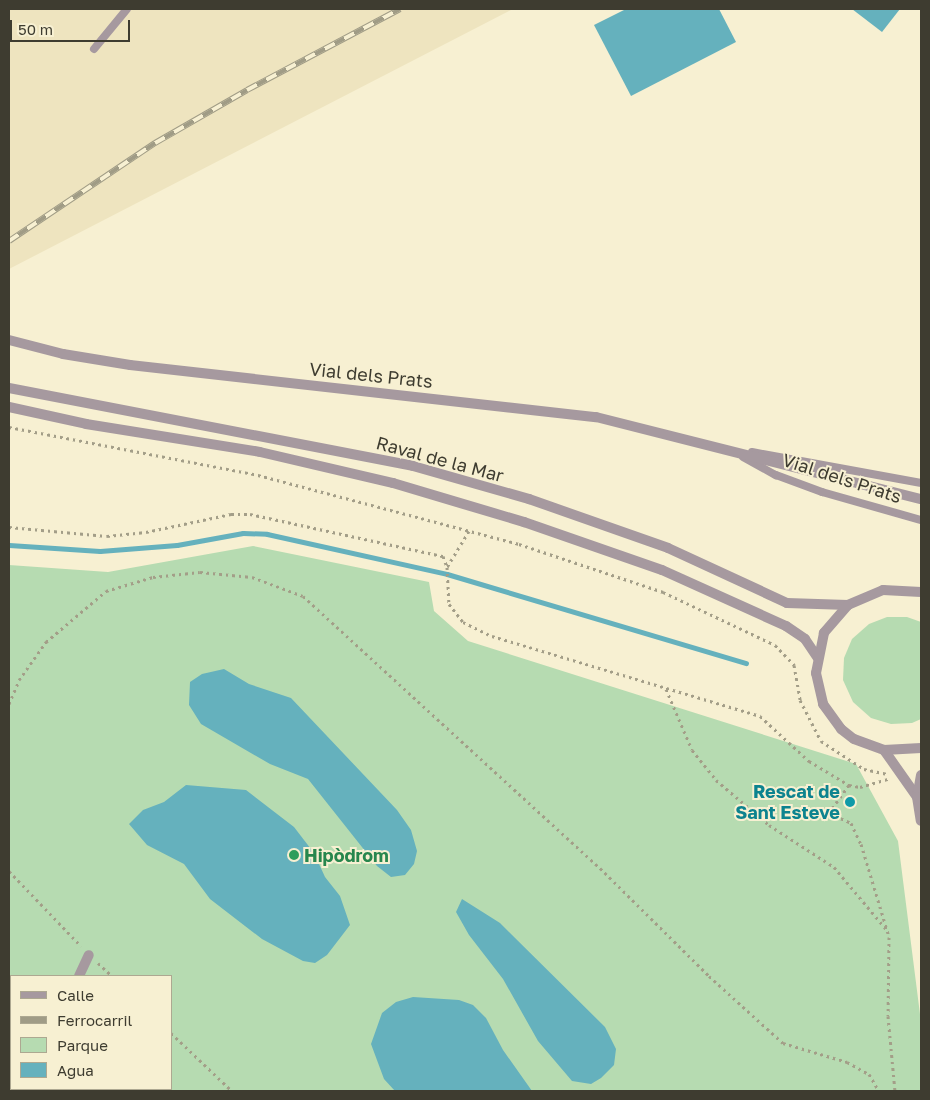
<!DOCTYPE html>
<html>
<head>
<meta charset="utf-8">
<style>
	body { margin:0 }
	#map { position:relative; width:930px; height:1100px; overflow:hidden; background:#f7f0d2; font-family:"Golos Text",sans-serif }
	div>[style] { position:absolute }
	[style*='--x'] { left:calc(var(--x)*1px); top:calc(var(--y)*1px); width:calc(var(--w)*1px); rotate:calc(var(--a)*1deg) }
	.built>* { inset:0; background:#eee4bf }
	.green>* { inset:0; background:#b6dbb1 }
	.water>* { inset:0; background:#65b1bd }
	.stream>* { height:5px; margin:-2.5px; padding:0 2.5px; transform-origin:2.5px; border-radius:2.5px; background:#65b1bd }
	.path>* { height:3px; margin-top:-1.5px; transform-origin:0; background:repeating-linear-gradient(90deg,#a39e88 0 2.5px,transparent 0 6.5px) }
	.service>* { height:8px; margin:-4px; padding:0 4px; transform-origin:4px; border-radius:4px; background:#a6999f }
	.pedestrian>* { height:10px; margin:-5px; padding:0 5px; transform-origin:5px; border-radius:5px; background:#a6999f }
	.minor>* { height:10px; margin:-5px; padding:0 5px; transform-origin:5px; border-radius:5px; background:#a6999f }
	.tertiary>* { height:10px; margin:-5px; padding:0 5px; transform-origin:5px; border-radius:5px; background:#a6999f }
	.rail>* { height:5.5px; margin-top:-2.75px; transform-origin:0; background:repeating-linear-gradient(90deg,#f7f0d2 0 11px,#a09c86 0 22px); box-sizing:border-box; border-block:1px solid #a09c86 }
	.dots>* { width:14px; height:14px; translate:-50% -50%; box-sizing:border-box; border:2px solid #f7f0d2; border-radius:50% }
	span { translate:-50% -50%; white-space:nowrap; text-align:center; line-height:1.15; -webkit-text-stroke:4px #f7f0d2; paint-order:stroke }
	.street-label { font-size:18px; color:#3e3c30 }
	.culture-label { font-size:18px; color:#0d838f; font-weight:700 }
	.right { translate:-100% -50%; text-align:right }
	.leisure-label { font-size:18px; color:#27864d; font-weight:700 }
	.left { translate:0 -50%; text-align:left }
	.frame { position:absolute; inset:0; border:10px solid #3e3c30; pointer-events:none }
	.legend { position:absolute; left:10px; top:975px; width:162px; height:115px; box-sizing:border-box; background:#f7f0d2; border:1px solid #ada891; margin:0; padding:6px 9px; list-style:none; font-size:15px; color:#3e3c30 }
	.legend li { display:flex; align-items:center; gap:10px; height:25px }
	.legend b { width:25px; border:1px solid #ada891 }
	.scale { position:absolute; left:10px; top:20px; width:120px; height:22px; box-sizing:border-box; border:2px solid #3e3c30; border-top:0; padding-left:6px; font-size:15px; line-height:18px; white-space:nowrap; color:#3e3c30; -webkit-text-stroke:4px #f7f0d2; paint-order:stroke }
</style>
</head>
<body>
<div id="map">
	<div class="built">
		<i style="clip-path:polygon(9px 9px,513px 9px,9px 269px)"></i>
	</div>
	<div class="green">
		<i style="clip-path:polygon(evenodd,253px 546px,429px 582px,434px 611px,468px 641px,856px 764px,898px 841px,921px 1022px,921px 1091px,9px 1091px,9px 565px,108px 572px,253px 546px,11px 976px,171px 976px,171px 1089px,11px 1089px,11px 976px)"></i>
		<i style="clip-path:polygon(887px 617px,907px 617px,921px 622px,921px 719px,912px 723px,891px 724px,871px 718px,853px 702px,843px 680px,844px 658px,852px 639px,869px 624px)"></i>
	</div>
	<div class="water">
		<i style="clip-path:polygon(626px 9px,719px 9px,736px 42px,631px 96px,594px 25px)"></i>
		<i style="clip-path:polygon(852px 9px,900px 9px,882px 32px)"></i>
		<i style="clip-path:polygon(224px 669px,249px 684px,291px 698px,397px 810px,411px 830px,417px 851px,414px 864px,405px 875px,391px 877px,377px 866px,308px 779px,270px 764px,201px 724px,189px 705px,190px 682px,202px 674px)"></i>
		<i style="clip-path:polygon(186px 785px,246px 790px,294px 827px,314px 853px,325px 877px,340px 896px,350px 925px,327px 955px,315px 963px,303px 961px,262px 939px,210px 899px,184px 864px,147px 845px,129px 824px,143px 810px,164px 802px)"></i>
		<i style="clip-path:polygon(462px 899px,500px 923px,605px 1027px,616px 1049px,614px 1065px,601px 1078px,591px 1084px,572px 1081px,538px 1041px,503px 979px,469px 935px,456px 912px)"></i>
		<i style="clip-path:polygon(413px 997px,459px 1000px,473px 1005px,486px 1018px,503px 1050px,532px 1091px,395px 1091px,384px 1079px,371px 1044px,382px 1013px,396px 1002px)"></i>
	</div>
	<div class="stream">
		<i style="--x:9;--y:545;--w:91;--a:3.8"></i>
		<i style="--x:100;--y:551;--w:77;--a:-4.5"></i>
		<i style="--x:177;--y:545;--w:67;--a:-10.3"></i>
		<i style="--x:243;--y:533;--w:24;--a:2"></i>
		<i style="--x:267;--y:534;--w:184;--a:12.5"></i>
		<i style="--x:447;--y:574;--w:312;--a:16.6"></i>
	</div>
	<div class="path">
		<i style="--x:9;--y:427;--w:254;--a:10.9"></i>
		<i style="--x:258;--y:475;--w:270;--a:14.8"></i>
		<i style="--x:519;--y:544;--w:152;--a:18.4"></i>
		<i style="--x:663;--y:592;--w:124;--a:25.3"></i>
		<i style="--x:775;--y:645;--w:28;--a:46"></i>
		<i style="--x:794;--y:665;--w:36;--a:80"></i>
		<i style="--x:800;--y:700;--w:46;--a:62.9"></i>
		<i style="--x:821;--y:741;--w:51;--a:33.1"></i>
		<i style="--x:864;--y:769;--w:24;--a:12"></i>
		<i style="--x:9;--y:527;--w:98;--a:5.2"></i>
		<i style="--x:107;--y:536;--w:39;--a:-6"></i>
		<i style="--x:146;--y:532;--w:87;--a:-12"></i>
		<i style="--x:231;--y:514;--w:19;--a:0"></i>
		<i style="--x:250;--y:514;--w:198;--a:12.3"></i>
		<i style="--x:443;--y:556;--w:12;--a:70"></i>
		<i style="--x:469;--y:531;--w:42;--a:121.4"></i>
		<i style="--x:447;--y:567;--w:37;--a:87"></i>
		<i style="--x:449;--y:604;--w:23;--a:52"></i>
		<i style="--x:463;--y:622;--w:32;--a:26"></i>
		<i style="--x:492;--y:636;--w:280;--a:16.6"></i>
		<i style="--x:760;--y:716;--w:67;--a:42.6"></i>
		<i style="--x:809;--y:761;--w:47;--a:31"></i>
		<i style="--x:849;--y:785;--w:11;--a:10"></i>
		<i style="--x:860;--y:787;--w:32;--a:-16"></i>
		<i style="--x:666;--y:689;--w:66;--a:66.9"></i>
		<i style="--x:692;--y:750;--w:38;--a:51"></i>
		<i style="--x:716;--y:780;--w:70;--a:40.3"></i>
		<i style="--x:769;--y:825;--w:77;--a:32.9"></i>
		<i style="--x:834;--y:867;--w:81;--a:50"></i>
		<i style="--x:9;--y:704;--w:26;--a:-67"></i>
		<i style="--x:19;--y:680;--w:47;--a:-54.6"></i>
		<i style="--x:46;--y:642;--w:79;--a:-40.4"></i>
		<i style="--x:106;--y:591;--w:49;--a:-16.6"></i>
		<i style="--x:153;--y:577;--w:47;--a:-6.1"></i>
		<i style="--x:200;--y:572;--w:52;--a:5.5"></i>
		<i style="--x:252;--y:577;--w:54;--a:20.4"></i>
		<i style="--x:303;--y:596;--w:403;--a:42.5"></i>
		<i style="--x:600;--y:868;--w:153;--a:44.7"></i>
		<i style="--x:709;--y:976;--w:100;--a:42.2"></i>
		<i style="--x:783;--y:1043;--w:67;--a:16.5"></i>
		<i style="--x:847;--y:1062;--w:25;--a:29"></i>
		<i style="--x:869;--y:1074;--w:20;--a:60"></i>
		<i style="--x:849;--y:785;--w:34;--a:126"></i>
		<i style="--x:829;--y:813;--w:24;--a:24"></i>
		<i style="--x:851;--y:823;--w:23;--a:65"></i>
		<i style="--x:861;--y:844;--w:97;--a:73.2"></i>
		<i style="--x:889;--y:937;--w:79;--a:90.7"></i>
		<i style="--x:888;--y:1016;--w:75;--a:84.7"></i>
		<i style="--x:9;--y:871;--w:104;--a:46.2"></i>
		<i style="--x:98;--y:963;--w:19;--a:43"></i>
		<i style="--x:171;--y:1033;--w:84;--a:43.6"></i>
	</div>
	<div class="service">
		<i style="--x:94;--y:49;--w:52;--a:-50.5"></i>
		<i style="--x:752;--y:452;--w:172;--a:10.4"></i>
		<i style="--x:743;--y:457;--w:38;--a:29"></i>
		<i style="--x:776;--y:475;--w:49;--a:20.3"></i>
		<i style="--x:822;--y:492;--w:103;--a:15.8"></i>
	</div>
	<div class="pedestrian">
		<i style="--x:79;--y:976;--w:23;--a:-65"></i>
		<i style="--x:118;--y:1089;--w:3;--a:45"></i>
	</div>
	<div class="minor">
		<i style="--x:9;--y:340;--w:56;--a:14.5"></i>
		<i style="--x:63;--y:354;--w:68;--a:9.3"></i>
		<i style="--x:130;--y:365;--w:469;--a:6.4"></i>
		<i style="--x:596;--y:417;--w:335;--a:14.2"></i>
	</div>
	<div class="tertiary">
		<i style="--x:9;--y:388;--w:411;--a:10.9"></i>
		<i style="--x:413;--y:466;--w:121;--a:15.9"></i>
		<i style="--x:529;--y:499;--w:147;--a:19.4"></i>
		<i style="--x:668;--y:548;--w:131;--a:24.8"></i>
		<i style="--x:787;--y:603;--w:61;--a:1.9"></i>
		<i style="--x:9;--y:407;--w:79;--a:12.4"></i>
		<i style="--x:86;--y:424;--w:176;--a:9.1"></i>
		<i style="--x:260;--y:452;--w:137;--a:13.1"></i>
		<i style="--x:393;--y:483;--w:137;--a:16.6"></i>
		<i style="--x:524;--y:522;--w:146;--a:19.2"></i>
		<i style="--x:662;--y:570;--w:136;--a:24.3"></i>
		<i style="--x:786;--y:626;--w:23;--a:34"></i>
		<i style="--x:805;--y:639;--w:22;--a:56"></i>
		<i style="--x:921;--y:592;--w:38;--a:-177"></i>
		<i style="--x:883;--y:590;--w:38;--a:157"></i>
		<i style="--x:848;--y:605;--w:37;--a:131"></i>
		<i style="--x:824;--y:633;--w:41;--a:101.3"></i>
		<i style="--x:816;--y:673;--w:32;--a:77"></i>
		<i style="--x:823;--y:704;--w:31;--a:54"></i>
		<i style="--x:841;--y:729;--w:16;--a:38"></i>
		<i style="--x:854;--y:739;--w:32;--a:20"></i>
		<i style="--x:884;--y:750;--w:37;--a:-3"></i>
		<i style="--x:884;--y:750;--w:57;--a:54.9"></i>
		<i style="--x:921;--y:775;--w:22;--a:100"></i>
		<i style="--x:917;--y:797;--w:24;--a:81"></i>
	</div>
	<div class="rail">
		<i style="--x:9;--y:241;--w:176;--a:-33.9"></i>
		<i style="--x:155;--y:143;--w:106;--a:-29.9"></i>
		<i style="--x:247;--y:90;--w:173;--a:-27.9"></i>
	</div>
	<div class="dots">
		<i style="left:850px;top:802px;background:#0f9aa8"></i>
		<i style="left:294px;top:855px;background:#2e9e5b"></i>
	</div>
	<div class="street-label">
		<span style="left:371px;top:375px;rotate:6deg">Vial dels Prats</span>
		<span style="left:440px;top:459px;rotate:15deg">Raval de la Mar</span>
		<span style="left:842px;top:478px;rotate:18deg">Vial dels Prats</span>
	</div>
	<div class="culture-label">
		<span class="right" style="left:840px;top:802px">Rescat de<br>Sant Esteve</span>
	</div>
	<div class="leisure-label">
		<span class="left" style="left:304px;top:855px">Hipòdrom</span>
	</div>
	<div class="frame"></div>
	<ul class="legend">
	<li><b style="height:6px;background:#a6999f"></b>Calle</li>
	<li><b style="height:6px;background:#a09c86"></b>Ferrocarril</li>
	<li><b style="height:14px;background:#b6dbb1"></b>Parque</li>
	<li><b style="height:14px;background:#65b1bd"></b>Agua</li>
	</ul>
	<div class="scale">50 m</div>
</div>
</body>
</html>
